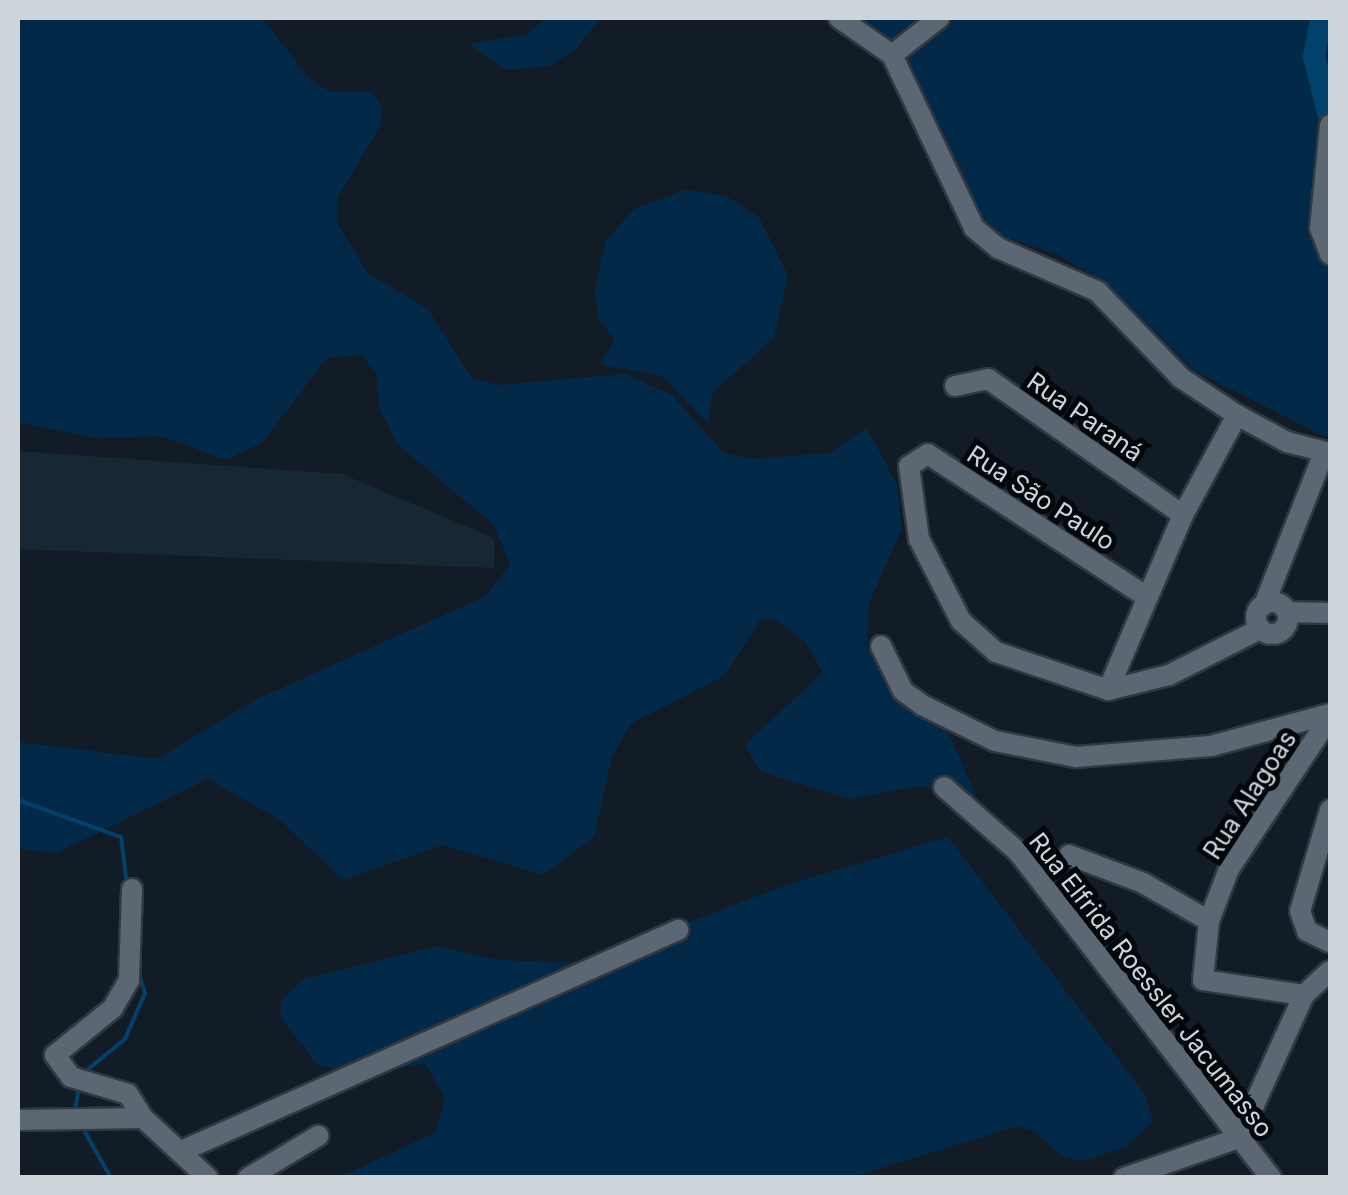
<!DOCTYPE html>
<html>
<head>
<meta charset="utf-8">
<style>
	body { margin:0 }
	#map { position:relative; width:1348px; height:1195px; overflow:hidden; background:#121c26; font-family:Inter,sans-serif }
	div>[style] { position:absolute }
	[style*='--x'] { left:calc(var(--x)*1px); top:calc(var(--y)*1px); width:calc(var(--w)*1px); rotate:calc(var(--a)*1deg) }
	.built>* { inset:0; background:#172734 }
	.green>* { inset:0; background:#022a48 }
	.stream>* { height:4px; margin:-2px; padding:0 2px; transform-origin:2px; border-radius:2px; background:#02416b }
	.river>* { height:22px; margin:-11px; padding:0 11px; transform-origin:11px; border-radius:11px; background:#02416b }
	.roads { filter:drop-shadow(2px 0 #323840) drop-shadow(-2px 0 #323840) drop-shadow(0 2px #323840) drop-shadow(0 -2px #323840) }
	.minor>* { height:20px; margin:-10px; padding:0 10px; transform-origin:10px; border-radius:10px; background:#5b6874 }
	.minor>.ring { margin:-10px; padding:0; box-sizing:content-box; background:none; border:20px solid #5b6874; border-radius:50% }
	span { translate:-50% -50%; white-space:nowrap; text-align:center; line-height:1.15; -webkit-text-stroke:10px #03060a; paint-order:stroke }
	.street-label { font-size:25px; color:#cdd5db }
	.frame { position:absolute; inset:0; border:20px solid #cdd5db; pointer-events:none }
</style>
</head>
<body>
<div id="map">
	<div class="built">
		<i style="clip-path:polygon(18px 451px,342px 474px,494px 538px,494px 568px,18px 549px)"></i>
	</div>
	<div class="green">
		<i style="clip-path:polygon(25px 18px,262px 18px,309px 78px,330px 92px,372px 92px,383px 109px,379px 128px,337px 199px,337px 223px,368px 273px,428px 309px,472px 378px,500px 385px,625px 374px,672px 395px,724px 453px,753px 459px,830px 453px,867px 428px,897px 485px,902px 529px,869px 603px,867px 649px,949px 734px,976px 795px,919px 786px,848px 799px,760px 771px,745px 745px,823px 672px,804px 641px,774px 619px,760px 620px,724px 676px,632px 723px,612px 756px,594px 837px,543px 875px,443px 845px,343px 880px,279px 819px,208px 779px,56px 853px,18px 849px,18px 742px,157px 759px,255px 700px,486px 596px,510px 564px,494px 525px,397px 444px,379px 408px,377px 374px,361px 355px,327px 358px,262px 443px,226px 460px,161px 436px,95px 438px,18px 422px,18px 26px)"></i>
		<i style="clip-path:polygon(546px 18px,600px 18px,577px 48px,549px 66px,506px 70px,468px 44px,525px 35px)"></i>
		<i style="clip-path:polygon(859px 18px,1330px 18px,1330px 439px,1195px 371px,1108px 284px,1057px 254px,998px 235px,967px 198px,918px 84px,882px 32px)"></i>
		<i style="clip-path:polygon(685px 190px,726px 196px,759px 217px,788px 275px,774px 338px,712px 393px,708px 423px,662px 376px,600px 364px,615px 340px,599px 320px,594px 293px,606px 240px,634px 209px)"></i>
		<i style="clip-path:polygon(948px 837px,1145px 1094px,1153px 1121px,1127px 1146px,1084px 1161px,1062px 1157px,1034px 1131px,1017px 1126px,853px 1177px,340px 1177px,436px 1132px,445px 1097px,425px 1064px,360px 1073px,317px 1065px,280px 1016px,282px 1001px,303px 979px,438px 946px,497px 960px,582px 963px,786px 885px)"></i>
	</div>
	<div class="stream">
		<i style="--x:18;--y:800;--w:109;--a:19.8"></i>
		<i style="--x:121;--y:837;--w:48;--a:82.9"></i>
		<i style="--x:82;--y:1074;--w:55;--a:-39.1"></i>
		<i style="--x:125;--y:1039;--w:50;--a:-66.5"></i>
		<i style="--x:145;--y:993;--w:23;--a:-108"></i>
		<i style="--x:74;--y:1114;--w:25;--a:-79"></i>
		<i style="--x:81;--y:1125;--w:61;--a:60.5"></i>
	</div>
	<div class="river">
		<i style="--x:1321;--y:18;--w:39;--a:100"></i>
		<i style="--x:1314;--y:56;--w:66;--a:76"></i>
	</div>
	<div class="roads">
		<div class="minor">
			<i style="--x:839;--y:18;--w:65;--a:34.9"></i>
			<i style="--x:892;--y:55;--w:191;--a:64.6"></i>
			<i style="--x:974;--y:228;--w:31;--a:40"></i>
			<i style="--x:998;--y:248;--w:108;--a:23.5"></i>
			<i style="--x:1097;--y:291;--w:121;--a:46"></i>
			<i style="--x:1181;--y:378;--w:67;--a:33.5"></i>
			<i style="--x:1237;--y:415;--w:57;--a:28.4"></i>
			<i style="--x:1287;--y:442;--w:44;--a:14.3"></i>
			<i style="--x:892;--y:55;--w:60;--a:-38.2"></i>
			<i style="--x:1330;--y:125;--w:103;--a:95.5"></i>
			<i style="--x:1320;--y:228;--w:28;--a:69"></i>
			<i style="--x:955;--y:386;--w:34;--a:-12"></i>
			<i style="--x:988;--y:379;--w:238;--a:34.9"></i>
			<i style="--x:1147;--y:597;--w:262;--a:-146.9"></i>
			<i style="--x:928;--y:454;--w:22;--a:148"></i>
			<i style="--x:909;--y:466;--w:74;--a:82.2"></i>
			<i style="--x:919;--y:539;--w:92;--a:62.9"></i>
			<i style="--x:961;--y:621;--w:47;--a:41.5"></i>
			<i style="--x:996;--y:652;--w:118;--a:18.7"></i>
			<i style="--x:1108;--y:690;--w:63;--a:-13.8"></i>
			<i style="--x:1169;--y:675;--w:102;--a:-26.8"></i>
			<i class="ring" style="left:1256px;top:602px;width:12px;height:12px"></i>
			<i style="--x:1264;--y:605;--w:163;--a:-68.5"></i>
			<i style="--x:1287;--y:612;--w:43;--a:1.3"></i>
			<i style="--x:881;--y:646;--w:50;--a:63.9"></i>
			<i style="--x:903;--y:691;--w:24;--a:36"></i>
			<i style="--x:922;--y:705;--w:81;--a:26.3"></i>
			<i style="--x:995;--y:741;--w:83;--a:11.2"></i>
			<i style="--x:1076;--y:757;--w:135;--a:-4.7"></i>
			<i style="--x:1211;--y:746;--w:123;--a:-15.1"></i>
			<i style="--x:1108;--y:690;--w:190;--a:-66.8"></i>
			<i style="--x:1183;--y:515;--w:114;--a:-61.6"></i>
			<i style="--x:944;--y:787;--w:100;--a:41.3"></i>
			<i style="--x:1019;--y:853;--w:411;--a:52.2"></i>
			<i style="--x:1330;--y:810;--w:105;--a:106.5"></i>
			<i style="--x:1300;--y:911;--w:21;--a:71"></i>
			<i style="--x:1307;--y:931;--w:25;--a:26"></i>
			<i style="--x:1069;--y:855;--w:79;--a:20.7"></i>
			<i style="--x:1143;--y:883;--w:76;--a:29.9"></i>
			<i style="--x:132;--y:889;--w:91;--a:91.9"></i>
			<i style="--x:129;--y:980;--w:32;--a:120"></i>
			<i style="--x:113;--y:1008;--w:75;--a:141"></i>
			<i style="--x:55;--y:1055;--w:27;--a:54"></i>
			<i style="--x:71;--y:1077;--w:59;--a:16.6"></i>
			<i style="--x:128;--y:1094;--w:28;--a:58"></i>
			<i style="--x:1304;--y:995;--w:102;--a:-171.6"></i>
			<i style="--x:1203;--y:980;--w:59;--a:-84.2"></i>
			<i style="--x:1209;--y:921;--w:56;--a:-69"></i>
			<i style="--x:1229;--y:869;--w:182;--a:-56.4"></i>
			<i style="--x:18;--y:1120;--w:125;--a:-0.9"></i>
			<i style="--x:143;--y:1118;--w:88;--a:42.7"></i>
			<i style="--x:184;--y:1150;--w:541;--a:-24.01"></i>
			<i style="--x:248;--y:1178;--w:82;--a:-31"></i>
			<i style="--x:1124;--y:1178;--w:122;--a:-19.2"></i>
			<i style="--x:1239;--y:1138;--w:157;--a:-65.6"></i>
			<i style="--x:1304;--y:995;--w:35;--a:-43"></i>
		</div>
	</div>
	<div class="street-label">
		<span style="left:1085px;top:417px;rotate:35deg">Rua Paraná</span>
		<span style="left:1041px;top:498px;rotate:33deg">Rua São Paulo</span>
		<span style="left:1250px;top:795px;rotate:-57deg">Rua Alagoas</span>
		<span style="left:1151px;top:985px;rotate:52deg">Rua Elfrida Roessler Jacumasso</span>
	</div>
	<div class="frame"></div>
</div>
</body>
</html>
